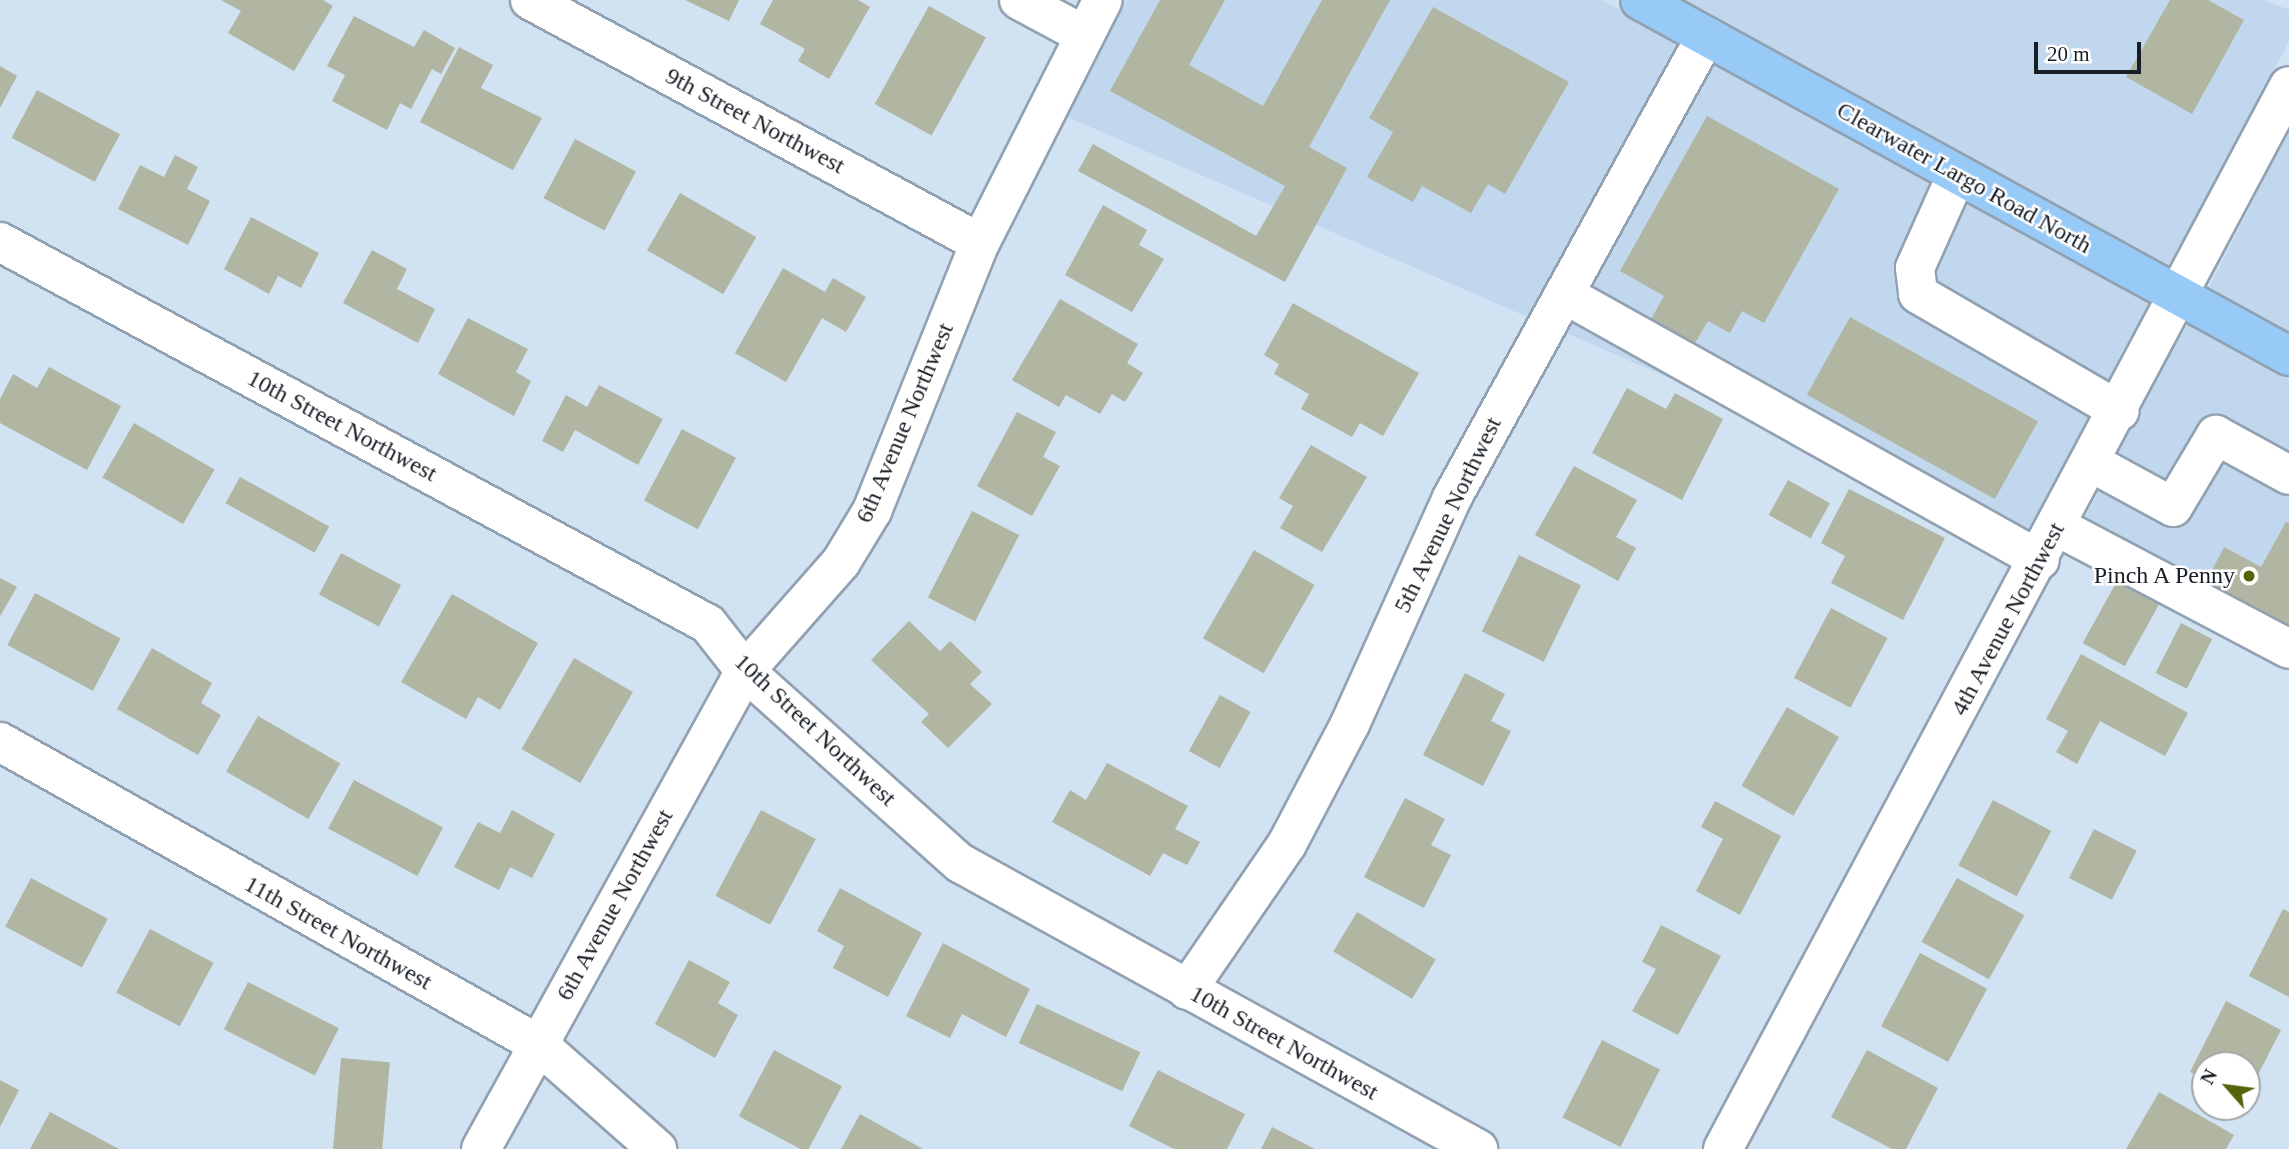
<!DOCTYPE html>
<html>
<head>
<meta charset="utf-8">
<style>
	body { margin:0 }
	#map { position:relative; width:2289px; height:1149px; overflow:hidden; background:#d1e2f3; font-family:Georgia,serif }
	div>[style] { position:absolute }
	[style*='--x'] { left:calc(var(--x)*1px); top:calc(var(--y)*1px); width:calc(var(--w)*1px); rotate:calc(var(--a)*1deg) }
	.built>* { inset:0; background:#c1d7ee }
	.building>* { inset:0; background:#b0b6a1; transform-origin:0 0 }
	.roads { filter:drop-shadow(2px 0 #91a1b1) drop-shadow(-2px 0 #91a1b1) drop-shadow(0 2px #91a1b1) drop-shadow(0 -2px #91a1b1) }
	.minor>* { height:38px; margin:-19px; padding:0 19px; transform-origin:19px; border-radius:19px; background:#fff }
	.major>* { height:38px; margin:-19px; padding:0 19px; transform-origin:19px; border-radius:19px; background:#98caf7 }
	.dots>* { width:19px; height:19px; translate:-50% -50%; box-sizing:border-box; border:4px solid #fff; border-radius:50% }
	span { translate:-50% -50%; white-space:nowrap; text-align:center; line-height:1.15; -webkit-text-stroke:5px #fff; paint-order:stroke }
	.street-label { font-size:24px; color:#181e25 }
	.poi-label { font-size:24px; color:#181e25 }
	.right { translate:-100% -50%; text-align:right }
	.north { position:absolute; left:2191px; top:1051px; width:70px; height:70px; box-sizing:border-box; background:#fff; border:2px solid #a3a5a8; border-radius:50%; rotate:298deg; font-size:19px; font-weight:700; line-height:28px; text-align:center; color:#181e25 }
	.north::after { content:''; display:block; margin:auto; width:24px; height:32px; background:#546409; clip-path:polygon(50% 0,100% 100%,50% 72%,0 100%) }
	.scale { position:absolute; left:2034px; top:42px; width:107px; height:32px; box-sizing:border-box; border:4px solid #181e25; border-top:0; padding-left:9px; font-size:21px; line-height:24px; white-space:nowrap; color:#181e25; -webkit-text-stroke:5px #fff; paint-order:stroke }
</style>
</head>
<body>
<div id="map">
	<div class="built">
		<i style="clip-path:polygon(1127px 0,1602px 0,1680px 42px,1528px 317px,1065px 116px)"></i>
		<i style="clip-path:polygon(1677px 0,2264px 0,2289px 10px,2289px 41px,2171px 271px)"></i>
		<i style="clip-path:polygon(1716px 63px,2152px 303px,2125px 346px,2030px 535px,1566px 333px)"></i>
		<i style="clip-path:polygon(2289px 131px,2289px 335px,2207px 291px)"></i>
		<i style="clip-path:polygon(2189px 323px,2289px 378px,2289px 647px,2068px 551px,2162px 365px)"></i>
	</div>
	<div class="building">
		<i style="clip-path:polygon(221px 0,323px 0,333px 6px,294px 71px,228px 33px,241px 11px)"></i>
		<i style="clip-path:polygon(685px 0,739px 0,729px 21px)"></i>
		<i style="clip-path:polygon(773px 0,858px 0,870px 7px,829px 79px,798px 61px,805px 49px,760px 24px)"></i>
		<i style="clip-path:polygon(1160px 0,1225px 0,1189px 65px,1263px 106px,1322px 0,1390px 0,1309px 147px,1347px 168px,1285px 282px,1078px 171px,1093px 144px,1256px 236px,1285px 186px,1110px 91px)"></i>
		<i style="clip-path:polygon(2170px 0,2208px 0,2244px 20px,2192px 114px,2126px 77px)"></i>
		<i style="left:929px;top:6px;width:65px;height:112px;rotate:29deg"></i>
		<i style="clip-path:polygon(1433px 7px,1569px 82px,1505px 194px,1488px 184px,1471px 213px,1422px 186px,1413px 202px,1367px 177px,1393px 132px,1369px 118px)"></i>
		<i style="clip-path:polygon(354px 16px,414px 47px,424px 30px,455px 48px,441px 74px,432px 69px,411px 109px,400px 103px,387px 130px,332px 101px,345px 75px,327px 66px)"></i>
		<i style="clip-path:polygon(459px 47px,493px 65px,481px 88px,542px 118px,513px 170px,420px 122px)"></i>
		<i style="clip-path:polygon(0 66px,17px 76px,0 108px)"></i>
		<i style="left:37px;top:90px;width:94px;height:54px;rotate:28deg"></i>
		<i style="clip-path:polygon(1707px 116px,1839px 189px,1764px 323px,1742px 311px,1730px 333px,1708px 321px,1695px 343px,1651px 319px,1664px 296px,1620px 271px)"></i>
		<i style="left:575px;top:139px;width:69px;height:67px;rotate:28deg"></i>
		<i style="clip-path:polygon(175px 155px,198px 167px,187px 189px,210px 201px,188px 245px,118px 209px,140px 165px,164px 177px)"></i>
		<i style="left:680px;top:193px;width:88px;height:66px;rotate:30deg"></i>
		<i style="clip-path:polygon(1103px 205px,1147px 230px,1139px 245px,1164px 259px,1132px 312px,1065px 275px)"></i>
		<i style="clip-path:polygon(251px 217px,319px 253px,301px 288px,278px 276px,269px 294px,224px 269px)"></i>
		<i style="clip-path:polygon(372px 250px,407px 269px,397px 289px,435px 309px,418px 343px,343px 303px)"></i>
		<i style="clip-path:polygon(783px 268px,825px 292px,833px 278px,866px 297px,846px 332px,822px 318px,786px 382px,735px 353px)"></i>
		<i style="clip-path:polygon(1060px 299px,1138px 344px,1127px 363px,1143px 373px,1125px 402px,1112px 394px,1100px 414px,1066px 395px,1059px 407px,1012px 380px)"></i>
		<i style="clip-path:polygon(1293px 303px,1419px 373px,1383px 436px,1360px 423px,1352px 437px,1301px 409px,1309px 394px,1274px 374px,1279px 364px,1264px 355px)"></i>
		<i style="left:1850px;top:317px;width:215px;height:89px;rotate:29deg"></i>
		<i style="clip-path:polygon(468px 318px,528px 349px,516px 372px,531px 381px,514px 416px,438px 374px)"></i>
		<i style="clip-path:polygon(49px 367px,121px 406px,87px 470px,0 423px,0 399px,13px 374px,37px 388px)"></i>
		<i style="clip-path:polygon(599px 385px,663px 419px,638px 465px,575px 430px,563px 452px,542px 441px,566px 395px,587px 407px)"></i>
		<i style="clip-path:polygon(1627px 388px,1666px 409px,1675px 393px,1723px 419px,1682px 500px,1592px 453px)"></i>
		<i style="clip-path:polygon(1017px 412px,1056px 432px,1043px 457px,1060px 466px,1032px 516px,977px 486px)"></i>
		<i style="left:134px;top:423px;width:93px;height:63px;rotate:30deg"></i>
		<i style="left:682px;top:429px;width:61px;height:81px;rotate:28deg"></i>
		<i style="clip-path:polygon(1311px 445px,1367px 477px,1322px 552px,1280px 528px,1293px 506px,1279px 498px)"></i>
		<i style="clip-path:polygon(1574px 466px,1637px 500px,1616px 537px,1636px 548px,1618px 581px,1535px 535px)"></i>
		<i style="left:240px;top:477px;width:102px;height:30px;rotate:29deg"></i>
		<i style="left:1788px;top:480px;width:48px;height:40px;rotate:29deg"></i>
		<i style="clip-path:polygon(1849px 489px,1945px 538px,1903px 620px,1831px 583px,1845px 556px,1821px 543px)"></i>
		<i style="left:972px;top:511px;width:53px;height:97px;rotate:27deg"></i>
		<i style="clip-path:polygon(2286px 522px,2289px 523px,2289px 631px,2204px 586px,2224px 547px,2261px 567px)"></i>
		<i style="left:1254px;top:550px;width:70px;height:102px;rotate:30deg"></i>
		<i style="left:341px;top:553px;width:68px;height:47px;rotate:28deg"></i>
		<i style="left:1519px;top:555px;width:69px;height:85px;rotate:26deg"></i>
		<i style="left:2121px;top:574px;width:48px;height:79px;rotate:29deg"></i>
		<i style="clip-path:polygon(0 578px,17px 587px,0 616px)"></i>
		<i style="left:35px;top:593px;width:97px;height:59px;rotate:28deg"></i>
		<i style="clip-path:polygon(452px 594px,538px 643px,500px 710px,478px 697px,466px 719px,401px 682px)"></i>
		<i style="left:1831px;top:608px;width:64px;height:79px;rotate:28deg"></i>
		<i style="clip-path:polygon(909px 621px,940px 651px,950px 641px,982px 672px,970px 684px,992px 704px,948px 748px,921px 722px,929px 714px,871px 660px)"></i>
		<i style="left:2181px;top:623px;width:35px;height:56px;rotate:27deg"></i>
		<i style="clip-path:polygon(152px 648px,212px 683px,201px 703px,221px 715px,198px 755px,117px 709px)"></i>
		<i style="clip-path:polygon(2081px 654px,2188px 713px,2165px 756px,2100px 721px,2077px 764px,2056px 752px,2068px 731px,2046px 719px)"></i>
		<i style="left:574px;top:658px;width:68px;height:105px;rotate:30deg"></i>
		<i style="clip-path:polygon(1465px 673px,1505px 694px,1491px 721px,1511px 731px,1483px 786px,1423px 755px)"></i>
		<i style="left:1220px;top:695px;width:35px;height:64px;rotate:29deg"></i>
		<i style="left:1787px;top:707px;width:60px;height:91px;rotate:30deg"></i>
		<i style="left:258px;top:716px;width:95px;height:64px;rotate:30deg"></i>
		<i style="clip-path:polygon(1107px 763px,1188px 806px,1175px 829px,1200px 842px,1187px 865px,1163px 853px,1150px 876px,1052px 822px,1070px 790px,1086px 800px)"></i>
		<i style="left:354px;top:780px;width:101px;height:55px;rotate:28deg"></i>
		<i style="clip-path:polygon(1405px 798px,1445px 819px,1431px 845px,1451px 855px,1424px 908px,1364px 877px)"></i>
		<i style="left:1993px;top:800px;width:66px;height:74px;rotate:28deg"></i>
		<i style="clip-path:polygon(1715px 801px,1781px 836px,1740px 915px,1696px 891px,1723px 839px,1701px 827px)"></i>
		<i style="clip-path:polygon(512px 810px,555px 834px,532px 878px,510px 867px,499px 890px,454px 867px,478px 822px,500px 833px)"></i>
		<i style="left:761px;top:810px;width:62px;height:97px;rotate:28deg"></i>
		<i style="left:2094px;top:829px;width:48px;height:55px;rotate:27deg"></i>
		<i style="left:31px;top:878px;width:87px;height:55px;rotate:28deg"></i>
		<i style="left:1957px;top:878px;width:77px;height:73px;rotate:29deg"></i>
		<i style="clip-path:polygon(840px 888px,922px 933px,888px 997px,833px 968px,844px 946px,817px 931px)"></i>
		<i style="clip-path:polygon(2283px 909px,2289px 912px,2289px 997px,2249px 976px)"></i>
		<i style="left:1357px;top:912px;width:92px;height:46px;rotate:31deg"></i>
		<i style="clip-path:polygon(1661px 925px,1721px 956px,1678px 1035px,1632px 1011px,1656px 969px,1642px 962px)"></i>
		<i style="left:150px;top:929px;width:72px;height:72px;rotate:28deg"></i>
		<i style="clip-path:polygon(943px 943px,1030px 989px,1006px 1037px,962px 1014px,950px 1038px,906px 1016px)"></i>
		<i style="left:1920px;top:953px;width:76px;height:83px;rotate:28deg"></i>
		<i style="clip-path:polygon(689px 960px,730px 982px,718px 1003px,738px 1015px,715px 1058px,655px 1024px)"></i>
		<i style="left:248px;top:982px;width:102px;height:53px;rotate:27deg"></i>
		<i style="clip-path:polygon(2226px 1001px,2281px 1030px,2247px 1096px,2247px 1065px,2205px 1065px,2205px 1079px,2190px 1072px)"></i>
		<i style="left:1037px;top:1004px;width:114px;height:43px;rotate:25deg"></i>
		<i style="left:1602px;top:1040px;width:65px;height:87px;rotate:27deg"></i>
		<i style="left:774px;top:1050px;width:77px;height:75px;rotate:28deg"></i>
		<i style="clip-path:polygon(1867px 1050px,1938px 1088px,1906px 1149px,1892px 1149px,1831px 1117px)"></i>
		<i style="left:341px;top:1058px;width:49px;height:91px;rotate:5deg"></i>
		<i style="clip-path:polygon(1158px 1070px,1245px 1114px,1227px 1149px,1174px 1149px,1129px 1126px)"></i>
		<i style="clip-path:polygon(0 1080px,19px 1090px,0 1127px)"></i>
		<i style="clip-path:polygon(2159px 1092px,2234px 1135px,2226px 1149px,2126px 1149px)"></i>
		<i style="clip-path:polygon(50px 1112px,119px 1149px,30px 1149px)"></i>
		<i style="clip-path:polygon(860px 1114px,923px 1149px,841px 1149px)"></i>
		<i style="clip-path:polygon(1272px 1127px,1315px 1149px,1261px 1149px)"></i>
	</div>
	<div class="roads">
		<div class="minor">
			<i style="--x:530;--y:0;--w:511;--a:28.37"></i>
			<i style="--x:1019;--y:0;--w:74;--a:28.3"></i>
			<i style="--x:1957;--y:174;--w:103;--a:114.1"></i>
			<i style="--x:1915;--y:268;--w:26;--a:83"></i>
			<i style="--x:1918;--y:294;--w:233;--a:30.1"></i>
			<i style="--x:0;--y:242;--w:804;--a:28.35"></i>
			<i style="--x:708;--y:624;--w:60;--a:51.8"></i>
			<i style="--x:745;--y:671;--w:288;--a:41.8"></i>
			<i style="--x:960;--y:863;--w:592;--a:28.9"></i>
			<i style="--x:1564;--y:294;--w:545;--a:29.2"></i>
			<i style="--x:2092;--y:463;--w:92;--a:28.5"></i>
			<i style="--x:2173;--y:507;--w:84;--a:-59.2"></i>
			<i style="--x:2216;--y:435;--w:83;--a:28.7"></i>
			<i style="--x:2058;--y:527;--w:261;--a:27.8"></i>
			<i style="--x:0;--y:742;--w:617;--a:29.31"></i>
			<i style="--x:538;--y:1044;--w:159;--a:41.4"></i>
			<i style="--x:1187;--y:990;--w:177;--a:-55.6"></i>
			<i style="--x:1287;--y:844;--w:136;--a:-62.3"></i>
			<i style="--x:1350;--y:724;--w:248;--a:-65.7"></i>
			<i style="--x:1452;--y:498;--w:527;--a:-61.2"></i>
			<i style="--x:481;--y:1149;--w:546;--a:-61.09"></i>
			<i style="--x:745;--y:671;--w:145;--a:-48.6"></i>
			<i style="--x:841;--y:562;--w:60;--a:-58.7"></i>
			<i style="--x:872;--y:511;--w:289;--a:-68.1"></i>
			<i style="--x:980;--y:243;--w:272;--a:-63.2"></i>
			<i style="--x:1723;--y:1149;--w:1204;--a:-61.97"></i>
		</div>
		<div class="major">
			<i style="--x:1640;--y:0;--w:740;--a:28.75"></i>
		</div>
	</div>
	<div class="dots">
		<i style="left:2249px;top:576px;background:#546409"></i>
	</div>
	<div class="street-label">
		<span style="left:755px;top:121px;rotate:28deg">9th Street Northwest</span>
		<span style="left:1964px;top:178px;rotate:29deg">Clearwater Largo Road North</span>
		<span style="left:905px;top:423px;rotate:-67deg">6th Avenue Northwest</span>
		<span style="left:342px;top:426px;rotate:28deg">10th Street Northwest</span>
		<span style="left:1448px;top:515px;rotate:-64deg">5th Avenue Northwest</span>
		<span style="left:2008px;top:619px;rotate:-62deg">4th Avenue Northwest</span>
		<span style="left:815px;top:730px;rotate:43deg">10th Street Northwest</span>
		<span style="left:615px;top:905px;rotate:-61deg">6th Avenue Northwest</span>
		<span style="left:338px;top:933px;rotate:29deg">11th Street Northwest</span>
		<span style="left:1284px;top:1043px;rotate:29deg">10th Street Northwest</span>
	</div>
	<div class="poi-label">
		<span class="right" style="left:2235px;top:576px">Pinch A Penny</span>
	</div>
	<div class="north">N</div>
	<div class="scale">20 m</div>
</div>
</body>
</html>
